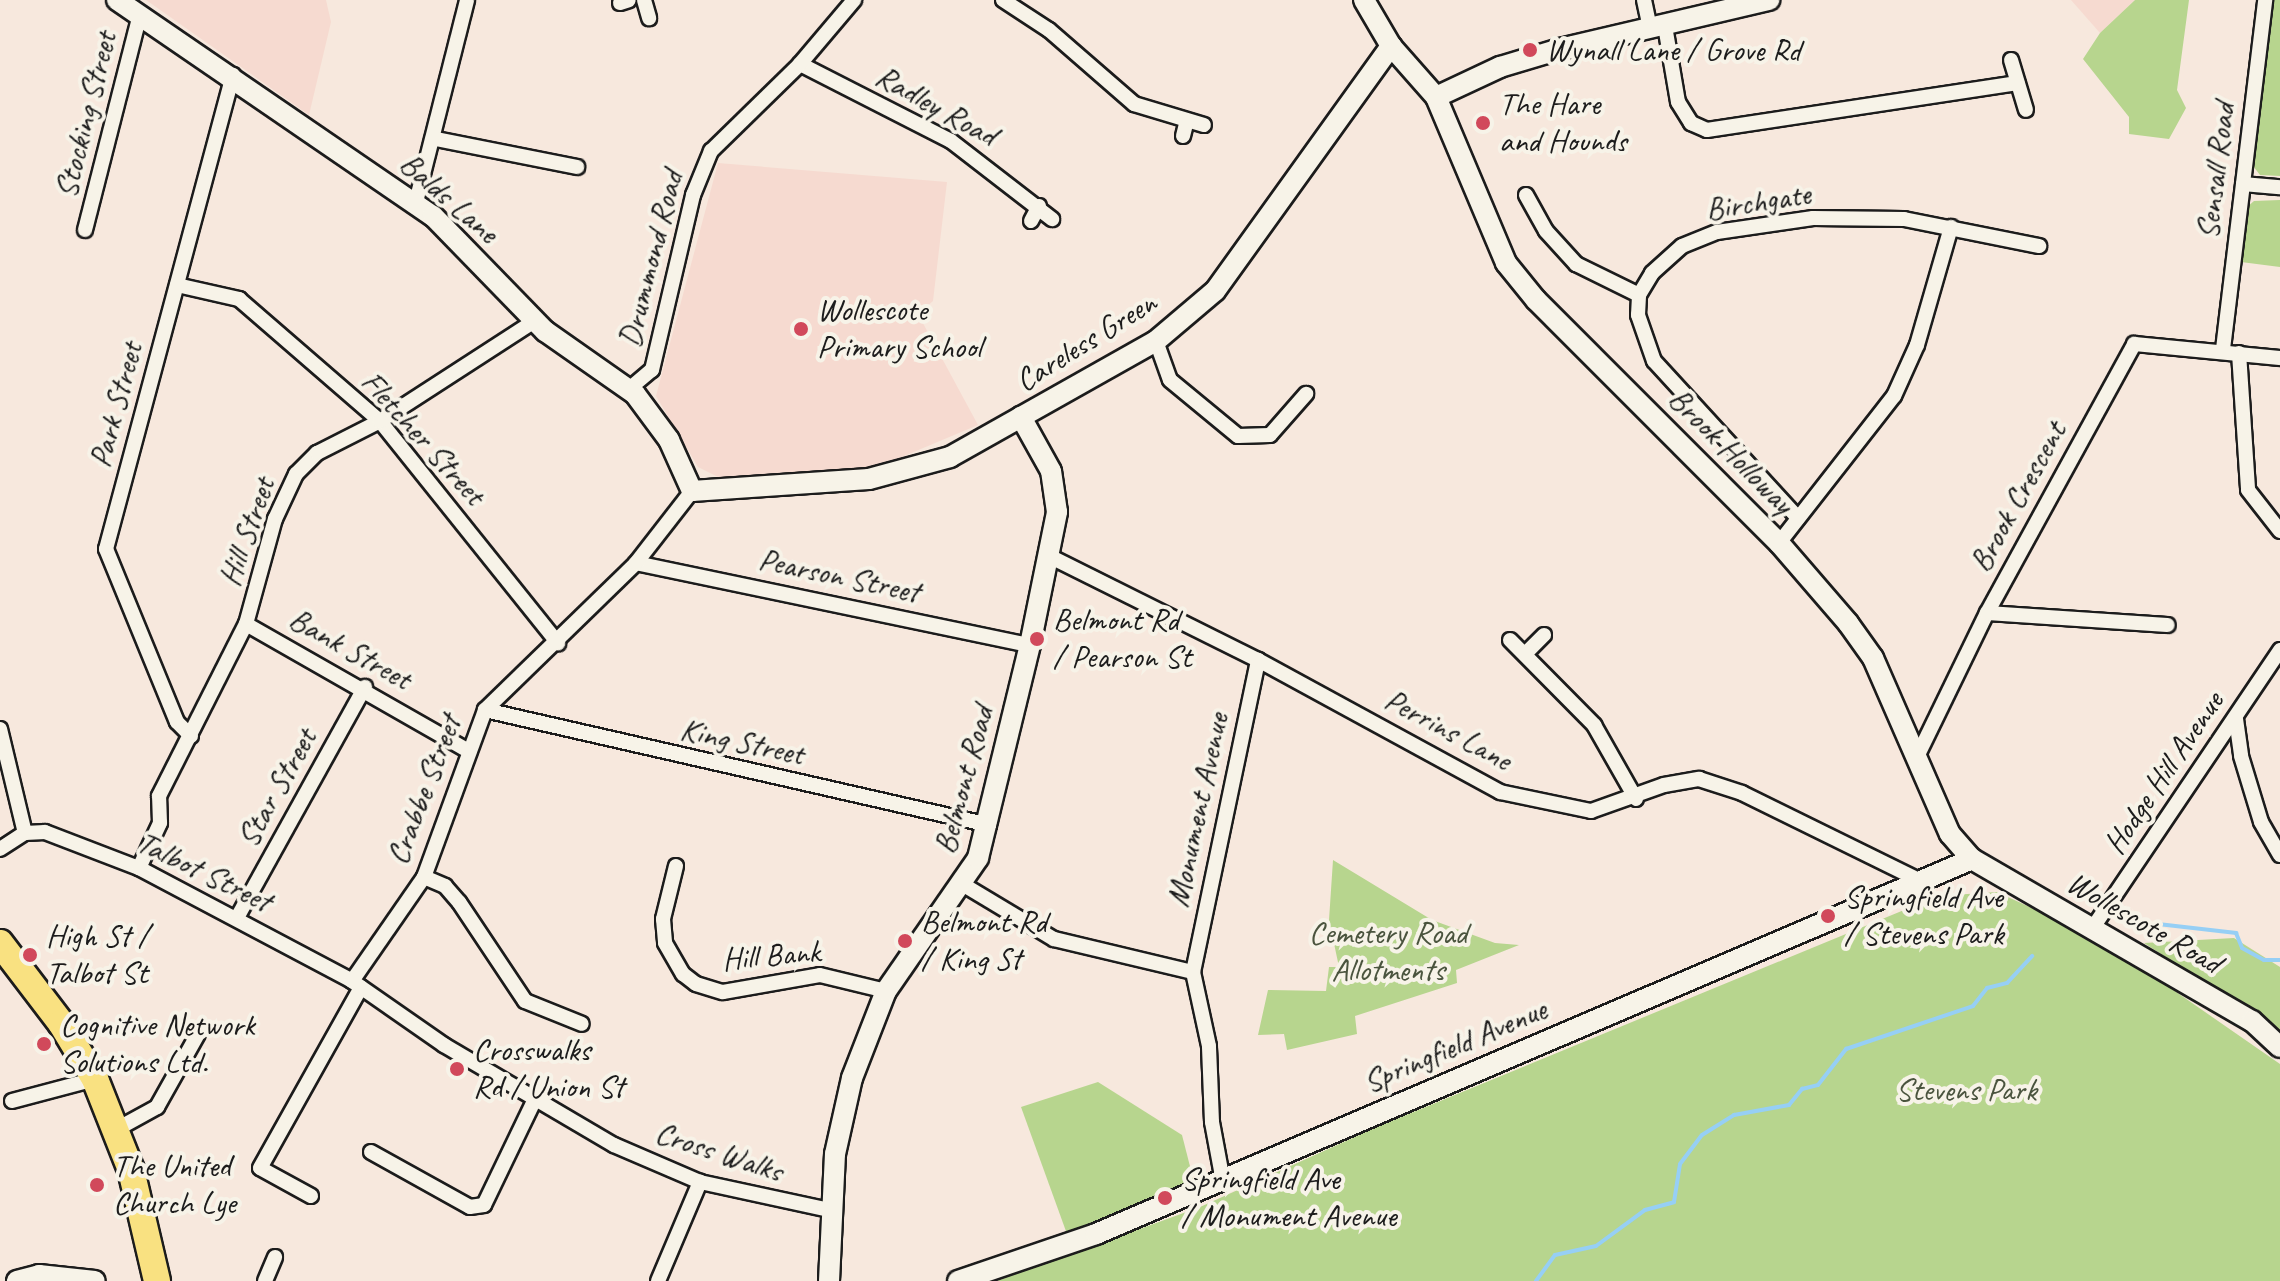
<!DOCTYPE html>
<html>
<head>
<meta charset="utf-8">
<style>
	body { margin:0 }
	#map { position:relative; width:2280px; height:1281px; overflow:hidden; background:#f7e8dd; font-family:Caveat,sans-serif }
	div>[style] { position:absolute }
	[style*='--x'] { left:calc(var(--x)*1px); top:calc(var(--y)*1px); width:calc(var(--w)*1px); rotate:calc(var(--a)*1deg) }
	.built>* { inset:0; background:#f6dad0 }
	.green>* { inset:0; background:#b7d58e }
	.stream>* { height:4px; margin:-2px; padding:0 2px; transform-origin:2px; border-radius:2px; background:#96cff5 }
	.roads { filter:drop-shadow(2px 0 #1c1c1c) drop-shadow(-2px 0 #1c1c1c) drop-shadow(0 2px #1c1c1c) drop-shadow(0 -2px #1c1c1c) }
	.street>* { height:14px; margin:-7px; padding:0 7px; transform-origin:7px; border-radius:7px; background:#f7f3e8 }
	.secondary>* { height:20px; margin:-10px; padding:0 10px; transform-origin:10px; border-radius:10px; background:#f7f3e8 }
	.highway>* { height:26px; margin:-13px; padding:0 13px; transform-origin:13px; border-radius:13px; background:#f9e181 }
	.dots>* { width:22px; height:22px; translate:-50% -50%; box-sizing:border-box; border:4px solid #f7f3e8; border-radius:50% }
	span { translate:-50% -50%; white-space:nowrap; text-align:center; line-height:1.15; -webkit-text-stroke:8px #f7f3e8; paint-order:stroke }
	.poi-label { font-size:32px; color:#1c1c1c }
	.left { translate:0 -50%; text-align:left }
	.street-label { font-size:32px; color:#1c1c1c }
	.park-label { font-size:32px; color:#4a543e }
</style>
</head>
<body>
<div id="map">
	<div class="built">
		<i style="clip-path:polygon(146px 0,326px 0,331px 22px,309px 115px)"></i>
		<i style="clip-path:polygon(2071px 0,2135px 0,2100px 33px)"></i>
		<i style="clip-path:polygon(718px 163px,947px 182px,933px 301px,918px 314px,978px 425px,878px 467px,722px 479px,698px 467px,656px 396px)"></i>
	</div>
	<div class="green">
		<i style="clip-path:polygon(2135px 0,2189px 0,2177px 90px,2186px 108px,2169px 139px,2129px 134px,2129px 117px,2083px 59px,2100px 33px)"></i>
		<i style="clip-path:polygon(2274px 0,2280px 0,2280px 176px,2260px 175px,2253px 166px)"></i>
		<i style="clip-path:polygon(2280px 200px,2280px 267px,2241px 262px,2247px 207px,2254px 201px)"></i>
		<i style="clip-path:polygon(1333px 860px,1432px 920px,1495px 943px,1519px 945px,1456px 970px,1457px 983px,1355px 1016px,1357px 1034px,1287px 1050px,1284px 1034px,1258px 1035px,1268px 990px,1326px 991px,1329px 967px,1339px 967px,1329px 920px)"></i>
		<i style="clip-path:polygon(1997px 892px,2058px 920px,2169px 987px,2280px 1064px,2280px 1281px,997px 1281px,1200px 1207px,1377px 1127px,1938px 896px)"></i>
		<i style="clip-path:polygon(2234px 938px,2280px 967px,2280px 1031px,2144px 943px)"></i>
		<i style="clip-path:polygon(1098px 1082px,1182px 1135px,1194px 1182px,1067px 1234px,1021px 1107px)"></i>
	</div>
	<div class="stream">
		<i style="--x:2158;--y:924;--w:79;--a:6.6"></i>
		<i style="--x:2236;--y:933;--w:16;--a:68"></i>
		<i style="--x:2242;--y:948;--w:25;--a:29"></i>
		<i style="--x:2264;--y:960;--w:16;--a:0"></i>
		<i style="--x:1536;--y:1281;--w:32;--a:-54"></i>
		<i style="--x:1555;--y:1255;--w:42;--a:-12.4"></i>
		<i style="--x:1596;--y:1246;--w:61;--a:-36.3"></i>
		<i style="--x:1645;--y:1210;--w:30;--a:-15"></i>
		<i style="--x:1674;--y:1202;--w:38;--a:-81"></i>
		<i style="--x:1680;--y:1164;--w:36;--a:-53"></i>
		<i style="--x:1702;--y:1135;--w:38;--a:-32"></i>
		<i style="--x:1734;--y:1115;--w:56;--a:-10.3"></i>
		<i style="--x:1789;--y:1105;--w:21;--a:-51"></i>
		<i style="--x:1802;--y:1089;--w:16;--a:-14"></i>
		<i style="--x:1818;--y:1085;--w:46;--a:-52.1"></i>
		<i style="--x:1846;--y:1049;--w:134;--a:-18.7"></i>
		<i style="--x:1973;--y:1006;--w:23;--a:-52"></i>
		<i style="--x:1987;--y:988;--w:21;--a:-14"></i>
		<i style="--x:2007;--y:983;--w:37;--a:-47"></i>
	</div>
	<div class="roads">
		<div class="street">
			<i style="--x:644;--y:0;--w:19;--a:74"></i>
			<i style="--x:1003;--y:0;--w:55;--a:33.1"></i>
			<i style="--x:1049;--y:30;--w:113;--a:41"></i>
			<i style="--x:1134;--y:104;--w:73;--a:16.7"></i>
			<i style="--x:1644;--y:0;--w:29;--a:78"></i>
			<i style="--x:620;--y:3;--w:9;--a:-18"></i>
			<i style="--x:1665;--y:26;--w:77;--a:80.3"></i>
			<i style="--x:1678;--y:102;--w:25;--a:58"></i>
			<i style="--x:1691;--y:123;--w:17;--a:24"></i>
			<i style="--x:1707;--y:130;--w:314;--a:-8.6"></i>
			<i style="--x:2011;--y:60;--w:52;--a:73.3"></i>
			<i style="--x:800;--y:64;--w:169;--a:27"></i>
			<i style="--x:951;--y:141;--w:128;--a:37.7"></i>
			<i style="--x:1183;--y:136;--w:16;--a:-76"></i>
			<i style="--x:436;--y:139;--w:144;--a:11.2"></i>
			<i style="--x:2243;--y:184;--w:37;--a:5"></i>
			<i style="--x:1526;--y:195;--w:41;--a:60.9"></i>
			<i style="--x:1546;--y:231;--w:45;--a:47.7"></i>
			<i style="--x:1576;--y:264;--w:70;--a:26.2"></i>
			<i style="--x:416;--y:202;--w:208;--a:-75.8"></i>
			<i style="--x:1031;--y:221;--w:17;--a:-62"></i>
			<i style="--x:85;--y:230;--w:223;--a:-75.7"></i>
			<i style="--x:177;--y:285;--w:64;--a:12.7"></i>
			<i style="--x:239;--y:299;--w:186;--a:40.9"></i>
			<i style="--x:380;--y:421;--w:285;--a:51.3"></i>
			<i style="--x:1156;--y:341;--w:41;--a:70.3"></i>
			<i style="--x:1170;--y:380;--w:88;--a:39.5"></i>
			<i style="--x:1238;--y:436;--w:32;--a:-2"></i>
			<i style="--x:1270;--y:435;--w:55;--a:-48.7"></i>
			<i style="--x:2223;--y:349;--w:352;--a:-83.1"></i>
			<i style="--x:2239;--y:353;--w:137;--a:86.2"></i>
			<i style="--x:2248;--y:490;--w:52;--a:52"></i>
			<i style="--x:629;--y:389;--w:30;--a:-40"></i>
			<i style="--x:652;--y:370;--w:180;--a:-76.8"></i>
			<i style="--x:693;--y:195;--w:48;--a:-67.8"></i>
			<i style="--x:711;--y:151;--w:124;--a:-44.3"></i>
			<i style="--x:800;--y:64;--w:84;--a:-49.8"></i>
			<i style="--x:1798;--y:518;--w:213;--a:-132.5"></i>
			<i style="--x:1654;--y:361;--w:49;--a:-109.2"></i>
			<i style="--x:1638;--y:315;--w:20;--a:-87"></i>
			<i style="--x:1639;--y:295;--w:26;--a:-59"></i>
			<i style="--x:1652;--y:273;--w:40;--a:-42"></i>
			<i style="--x:1682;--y:246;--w:38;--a:-22"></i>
			<i style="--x:1717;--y:232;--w:97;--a:-8.3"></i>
			<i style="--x:1813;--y:218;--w:91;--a:0.6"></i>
			<i style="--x:1904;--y:219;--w:138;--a:11.3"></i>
			<i style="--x:1779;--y:543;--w:187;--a:-52"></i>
			<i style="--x:1894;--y:396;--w:56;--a:-65.7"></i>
			<i style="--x:1917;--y:345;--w:123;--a:-73.9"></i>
			<i style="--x:1049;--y:556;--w:233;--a:26.5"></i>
			<i style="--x:1258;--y:660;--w:276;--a:28.6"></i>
			<i style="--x:1500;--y:792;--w:93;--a:11.8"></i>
			<i style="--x:1591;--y:811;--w:77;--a:-19.6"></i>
			<i style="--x:1664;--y:785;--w:36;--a:-10"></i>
			<i style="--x:1699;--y:779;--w:45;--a:18"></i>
			<i style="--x:1742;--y:793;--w:202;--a:26.2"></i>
			<i style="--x:636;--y:563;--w:402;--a:11.8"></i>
			<i style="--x:1987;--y:613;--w:181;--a:3.8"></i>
			<i style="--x:246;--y:624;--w:254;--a:29.7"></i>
			<i style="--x:1510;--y:640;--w:120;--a:45.3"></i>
			<i style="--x:1594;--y:725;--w:85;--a:60.4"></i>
			<i style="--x:1525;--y:654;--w:27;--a:-45"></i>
			<i style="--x:485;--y:710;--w:517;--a:12.85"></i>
			<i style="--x:2236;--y:719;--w:37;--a:82"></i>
			<i style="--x:2241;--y:756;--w:69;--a:73.1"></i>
			<i style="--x:2261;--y:822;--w:38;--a:60"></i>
			<i style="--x:0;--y:729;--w:107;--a:76.5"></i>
			<i style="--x:191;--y:736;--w:20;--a:-135"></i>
			<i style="--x:177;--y:722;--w:187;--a:-112.3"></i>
			<i style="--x:106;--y:549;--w:491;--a:-75"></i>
			<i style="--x:1916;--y:759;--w:162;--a:-64.1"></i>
			<i style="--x:1987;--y:613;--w:307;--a:-61.3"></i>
			<i style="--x:2134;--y:344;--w:147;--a:5.5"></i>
			<i style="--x:0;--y:849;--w:30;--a:-33"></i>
			<i style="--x:25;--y:833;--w:20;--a:-3"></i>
			<i style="--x:45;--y:832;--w:101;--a:21"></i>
			<i style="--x:139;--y:868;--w:241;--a:27.9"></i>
			<i style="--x:352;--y:981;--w:112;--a:34.8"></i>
			<i style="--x:444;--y:1045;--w:197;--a:30.5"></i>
			<i style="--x:614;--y:1145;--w:94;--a:23.3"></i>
			<i style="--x:700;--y:1182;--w:133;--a:12.2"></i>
			<i style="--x:676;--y:866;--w:55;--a:103.8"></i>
			<i style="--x:663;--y:919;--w:24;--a:85"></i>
			<i style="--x:665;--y:943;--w:36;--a:60"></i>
			<i style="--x:683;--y:974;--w:16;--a:38"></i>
			<i style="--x:696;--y:984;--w:28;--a:17"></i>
			<i style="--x:723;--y:992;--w:98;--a:-9.9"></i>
			<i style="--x:820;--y:975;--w:68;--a:13.6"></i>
			<i style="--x:139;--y:868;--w:50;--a:-65"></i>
			<i style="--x:160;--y:823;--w:27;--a:-92"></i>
			<i style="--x:159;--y:796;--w:193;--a:-63.2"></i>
			<i style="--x:246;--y:624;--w:109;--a:-74.6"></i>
			<i style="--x:275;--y:519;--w:50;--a:-65"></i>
			<i style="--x:296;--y:474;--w:30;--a:-45"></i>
			<i style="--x:317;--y:453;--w:71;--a:-26.9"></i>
			<i style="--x:380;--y:421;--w:186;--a:-32.9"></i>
			<i style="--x:424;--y:877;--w:23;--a:23"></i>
			<i style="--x:445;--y:886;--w:21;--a:49"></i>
			<i style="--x:459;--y:902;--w:119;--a:56.3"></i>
			<i style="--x:525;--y:1001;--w:61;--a:22"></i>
			<i style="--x:964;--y:885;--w:105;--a:31"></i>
			<i style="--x:1054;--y:939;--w:143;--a:13.4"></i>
			<i style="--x:238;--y:916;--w:262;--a:-61"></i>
			<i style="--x:2094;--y:926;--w:333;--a:-56"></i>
			<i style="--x:352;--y:981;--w:126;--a:-55.3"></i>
			<i style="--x:424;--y:877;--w:178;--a:-69.9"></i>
			<i style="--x:485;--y:710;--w:211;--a:-44.2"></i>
			<i style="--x:636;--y:563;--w:91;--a:-52.1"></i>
			<i style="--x:12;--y:1101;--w:86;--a:-14.8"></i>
			<i style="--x:117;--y:1129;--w:46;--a:-28.8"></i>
			<i style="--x:157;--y:1107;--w:84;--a:-60.7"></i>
			<i style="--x:371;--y:1152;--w:113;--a:29.1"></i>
			<i style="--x:470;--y:1207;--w:14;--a:-8"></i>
			<i style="--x:484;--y:1205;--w:115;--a:-64.3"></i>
			<i style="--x:1222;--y:1176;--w:55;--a:-100.5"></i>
			<i style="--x:1212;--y:1122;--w:76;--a:-92.3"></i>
			<i style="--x:1209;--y:1046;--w:76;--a:-102.2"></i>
			<i style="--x:1193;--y:972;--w:319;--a:-78.2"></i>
			<i style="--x:311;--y:1196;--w:58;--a:-151.2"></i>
			<i style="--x:260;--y:1168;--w:207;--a:-60.8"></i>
			<i style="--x:265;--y:1281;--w:26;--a:-67"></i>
			<i style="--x:658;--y:1281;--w:108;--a:-67"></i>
		</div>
		<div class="secondary">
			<i style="--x:117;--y:0;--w:383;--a:34.4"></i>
			<i style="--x:433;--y:216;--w:161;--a:45.8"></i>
			<i style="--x:545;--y:331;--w:110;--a:35"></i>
			<i style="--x:635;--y:394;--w:57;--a:53.5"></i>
			<i style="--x:669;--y:440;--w:56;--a:65.7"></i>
			<i style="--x:692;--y:491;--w:177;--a:-3.9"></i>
			<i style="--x:869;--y:479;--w:84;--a:-15.2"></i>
			<i style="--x:950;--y:457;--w:236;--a:-29.4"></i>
			<i style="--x:1156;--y:341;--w:77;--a:-40.3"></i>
			<i style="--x:1215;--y:291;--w:302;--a:-54.3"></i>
			<i style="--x:1364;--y:0;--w:53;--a:59.6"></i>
			<i style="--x:1391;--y:46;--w:68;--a:48.6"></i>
			<i style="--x:1436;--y:97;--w:180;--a:67.1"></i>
			<i style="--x:1506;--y:263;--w:48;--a:51"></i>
			<i style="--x:1536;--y:300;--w:344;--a:45"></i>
			<i style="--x:1779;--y:543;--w:106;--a:49.2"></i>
			<i style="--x:1848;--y:623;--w:43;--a:54.5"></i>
			<i style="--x:1873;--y:658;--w:192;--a:66.4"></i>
			<i style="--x:1950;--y:834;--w:33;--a:49"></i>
			<i style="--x:1972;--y:859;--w:323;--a:30.1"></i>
			<i style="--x:2252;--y:1021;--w:38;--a:43"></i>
			<i style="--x:1436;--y:97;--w:71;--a:-25.1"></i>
			<i style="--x:1500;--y:67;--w:63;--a:-16.7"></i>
			<i style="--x:1560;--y:49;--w:215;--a:-13.2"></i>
			<i style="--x:17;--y:1281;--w:23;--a:-15"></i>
			<i style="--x:39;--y:1275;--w:56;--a:6.1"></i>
			<i style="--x:829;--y:1281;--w:127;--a:-87.3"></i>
			<i style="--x:835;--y:1154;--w:78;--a:-77.4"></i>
			<i style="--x:852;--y:1078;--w:93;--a:-68.7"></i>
			<i style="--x:886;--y:991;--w:162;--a:-55.3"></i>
			<i style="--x:978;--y:858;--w:219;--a:-76.3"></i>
			<i style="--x:1030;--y:645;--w:136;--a:-78.5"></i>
			<i style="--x:1057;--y:512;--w:41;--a:-98.3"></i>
			<i style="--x:1051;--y:471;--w:62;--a:-119.1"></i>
			<i style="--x:958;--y:1281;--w:146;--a:-18.8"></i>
			<i style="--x:1096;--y:1234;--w:953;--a:-23.17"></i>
		</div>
		<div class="highway">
			<i style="--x:0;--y:943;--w:101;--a:52.7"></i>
			<i style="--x:61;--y:1023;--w:66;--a:58.7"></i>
			<i style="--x:95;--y:1079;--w:98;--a:68.4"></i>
			<i style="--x:131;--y:1170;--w:114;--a:76.8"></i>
		</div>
	</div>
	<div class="dots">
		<i style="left:1530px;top:50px;background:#d1495b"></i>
		<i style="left:1483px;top:123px;background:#d1495b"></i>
		<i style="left:801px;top:329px;background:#d1495b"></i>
		<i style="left:1037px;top:639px;background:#d1495b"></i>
		<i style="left:1828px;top:916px;background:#d1495b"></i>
		<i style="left:905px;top:941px;background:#d1495b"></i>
		<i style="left:30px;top:955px;background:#d1495b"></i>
		<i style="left:44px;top:1044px;background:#d1495b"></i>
		<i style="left:457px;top:1069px;background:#d1495b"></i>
		<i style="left:97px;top:1185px;background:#d1495b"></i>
		<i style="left:1165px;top:1198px;background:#d1495b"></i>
	</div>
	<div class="poi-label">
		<span class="left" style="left:1546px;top:50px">Wynall Lane / Grove Rd</span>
		<span class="left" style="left:1499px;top:123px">The Hare<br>and Hounds</span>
		<span class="left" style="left:817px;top:329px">Wollescote<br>Primary School</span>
		<span class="left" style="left:1053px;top:639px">Belmont Rd<br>/ Pearson St</span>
		<span class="left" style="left:1844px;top:916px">Springfield Ave<br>/ Stevens Park</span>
		<span class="left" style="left:921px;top:941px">Belmont Rd<br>/ King St</span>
		<span class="left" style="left:46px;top:955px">High St /<br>Talbot St</span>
		<span class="left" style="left:60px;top:1044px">Cognitive Network<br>Solutions Ltd.</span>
		<span class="left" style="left:473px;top:1069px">Crosswalks<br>Rd / Union St</span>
		<span class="left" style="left:113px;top:1185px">The United<br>Church Lye</span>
		<span class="left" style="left:1181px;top:1198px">Springfield Ave<br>/ Monument Avenue</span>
	</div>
	<div class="street-label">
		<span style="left:936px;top:106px;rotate:29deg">Radley Road</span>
		<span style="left:86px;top:115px;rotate:-76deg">Stocking Street</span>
		<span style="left:2216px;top:171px;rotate:-83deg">Sensall Road</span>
		<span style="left:449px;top:198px;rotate:41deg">Balds Lane</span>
		<span style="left:1758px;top:202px;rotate:-9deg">Birchgate</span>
		<span style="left:651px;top:259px;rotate:-76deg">Drummond Road</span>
		<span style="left:1086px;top:342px;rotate:-32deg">Careless Green</span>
		<span style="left:116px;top:405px;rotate:-75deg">Park Street</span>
		<span style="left:423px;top:438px;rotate:48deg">Fletcher Street</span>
		<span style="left:1731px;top:451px;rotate:45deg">Brook Holloway</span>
		<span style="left:2018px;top:497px;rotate:-61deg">Brook Crescent</span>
		<span style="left:247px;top:532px;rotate:-71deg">Hill Street</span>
		<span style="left:839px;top:576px;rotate:12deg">Pearson Street</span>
		<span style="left:350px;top:649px;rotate:29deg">Bank Street</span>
		<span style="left:1448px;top:730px;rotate:28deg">Perrins Lane</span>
		<span style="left:742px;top:742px;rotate:12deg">King Street</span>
		<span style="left:2164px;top:773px;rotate:-56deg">Hodge Hill Avenue</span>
		<span style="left:964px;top:780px;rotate:-75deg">Belmont Road</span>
		<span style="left:277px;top:788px;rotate:-61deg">Star Street</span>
		<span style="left:424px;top:790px;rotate:-69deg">Crabbe Street</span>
		<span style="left:1198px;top:810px;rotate:-78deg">Monument Avenue</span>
		<span style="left:204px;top:872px;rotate:26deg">Talbot Street</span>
		<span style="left:2144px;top:923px;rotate:30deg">Wollescote Road</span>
		<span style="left:771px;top:956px;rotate:-5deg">Hill Bank</span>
		<span style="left:1455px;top:1046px;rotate:-23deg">Springfield Avenue</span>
		<span style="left:719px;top:1152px;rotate:18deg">Cross Walks</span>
	</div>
	<div class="park-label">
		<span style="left:1388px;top:952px">Cemetery Road<br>Allotments</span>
		<span style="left:1966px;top:1090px">Stevens Park</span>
	</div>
</div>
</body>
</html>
